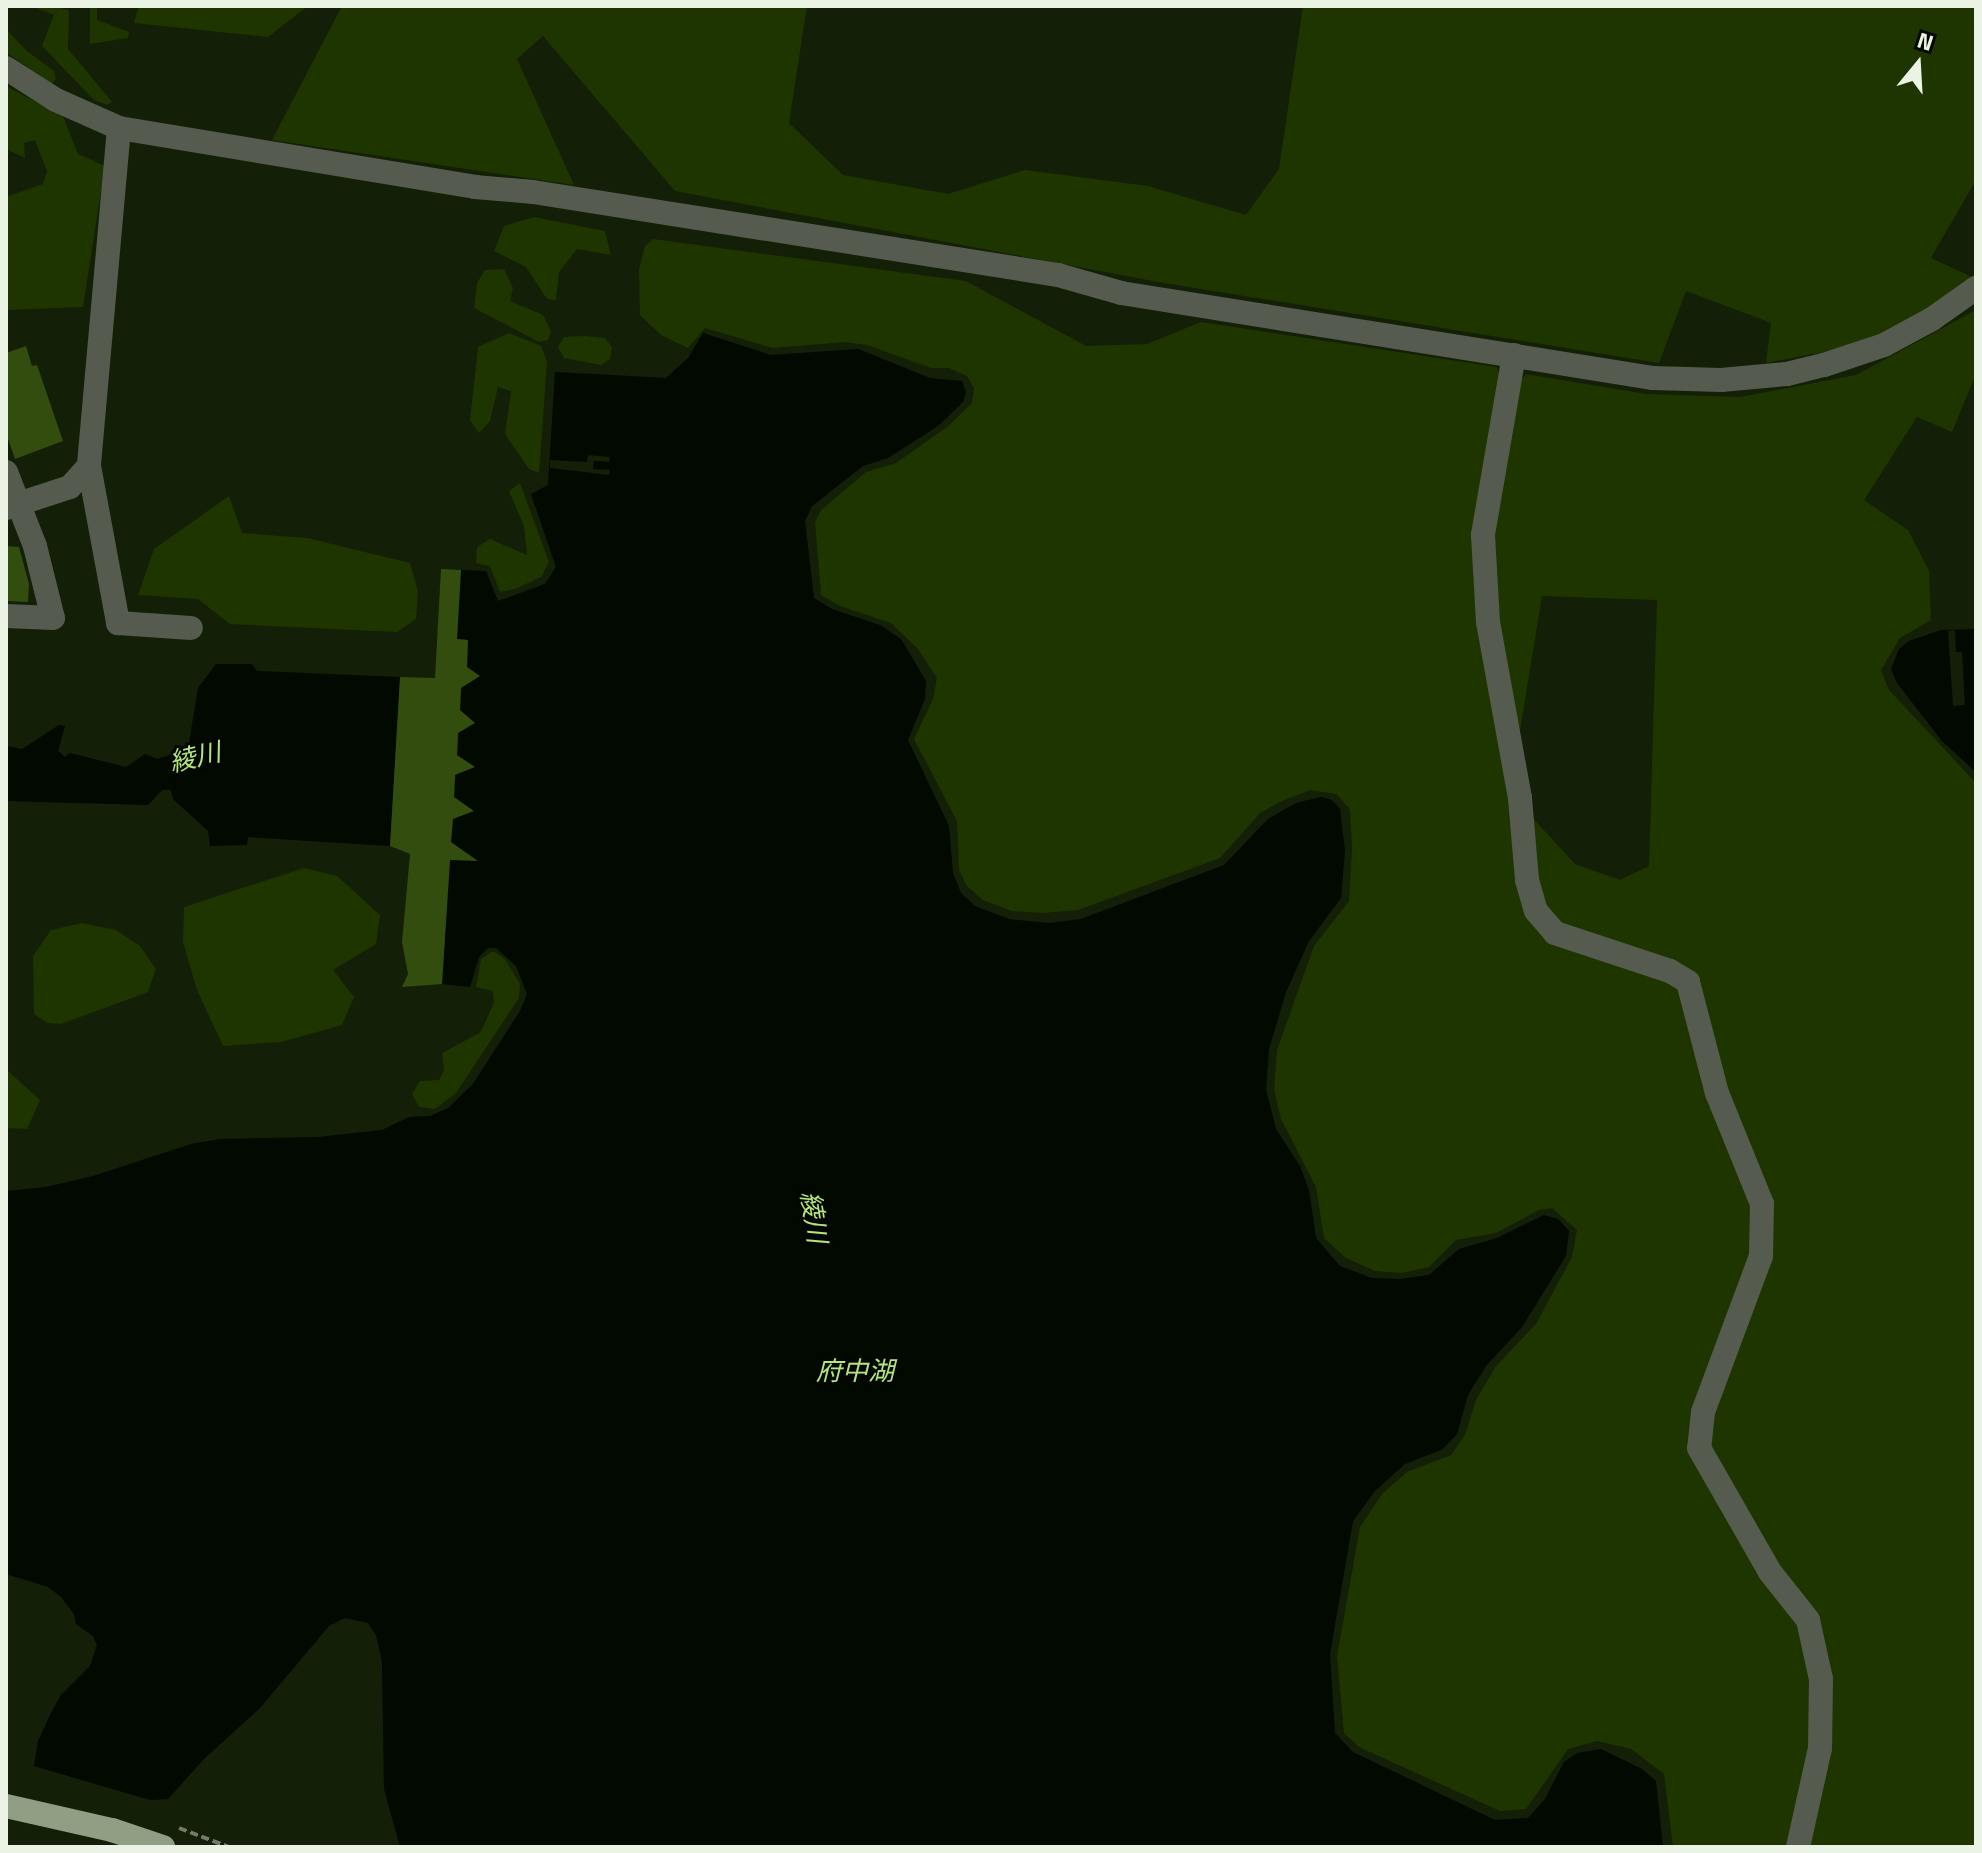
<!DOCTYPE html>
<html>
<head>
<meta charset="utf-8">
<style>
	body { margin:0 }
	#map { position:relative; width:1982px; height:1853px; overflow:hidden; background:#131f06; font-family:"Titillium Web","Noto Sans JP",sans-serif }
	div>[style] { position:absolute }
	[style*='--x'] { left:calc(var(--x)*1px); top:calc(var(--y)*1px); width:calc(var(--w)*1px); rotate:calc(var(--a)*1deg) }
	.green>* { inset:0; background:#1f3500 }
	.water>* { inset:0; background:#010900 }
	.pier>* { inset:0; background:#131f06 }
	.building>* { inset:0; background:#334d0f }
	.path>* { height:4px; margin-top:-2px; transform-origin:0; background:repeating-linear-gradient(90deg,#727c67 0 8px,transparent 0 12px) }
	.minor>* { height:24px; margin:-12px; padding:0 12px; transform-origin:12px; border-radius:12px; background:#555c4f }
	.major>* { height:24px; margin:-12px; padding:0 12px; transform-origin:12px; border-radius:12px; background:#909e84 }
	span { translate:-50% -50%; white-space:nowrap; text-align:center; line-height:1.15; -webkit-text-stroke:6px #040701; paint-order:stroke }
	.water-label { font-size:26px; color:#b3e67d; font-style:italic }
	.frame { position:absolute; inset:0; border:8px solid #ebf4e4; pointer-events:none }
	.north { position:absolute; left:1878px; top:24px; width:80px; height:80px; -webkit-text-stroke:6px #040701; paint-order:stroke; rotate:18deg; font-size:22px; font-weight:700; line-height:32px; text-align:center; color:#ebf4e4 }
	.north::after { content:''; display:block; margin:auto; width:28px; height:36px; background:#ebf4e4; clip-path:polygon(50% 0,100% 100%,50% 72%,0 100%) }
</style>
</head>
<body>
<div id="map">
	<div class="green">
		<i style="clip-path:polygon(32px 6px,56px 6px,69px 11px,68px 49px,112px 102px,107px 105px,94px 100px,42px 46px,54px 15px)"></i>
		<i style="clip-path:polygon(90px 6px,97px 6px,97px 20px,129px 32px,128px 38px,90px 44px)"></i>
		<i style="clip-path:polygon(139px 6px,308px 6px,268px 37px,134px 23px)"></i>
		<i style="clip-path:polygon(342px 6px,807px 6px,789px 123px,843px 175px,948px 194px,1025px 170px,1148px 186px,1246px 215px,1279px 169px,1303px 6px,1976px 6px,1976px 180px,1931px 258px,1976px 279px,1906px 324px,1840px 349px,1766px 363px,1771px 323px,1686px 291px,1659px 363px,1158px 282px,675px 191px,543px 36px,517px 59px,574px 185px,272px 140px)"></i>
		<i style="clip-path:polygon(6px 29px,27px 51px,54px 71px,56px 79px,52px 84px,6px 52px)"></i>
		<i style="clip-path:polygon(6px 86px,63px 116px,78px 154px,105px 166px,83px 307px,6px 310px,6px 197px,43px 184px,47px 171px,35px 140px,24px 143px,25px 158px,6px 149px)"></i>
		<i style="clip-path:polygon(534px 217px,605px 231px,611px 255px,577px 249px,559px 272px,556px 300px,547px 299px,526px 267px,494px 251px,504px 226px)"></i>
		<i style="clip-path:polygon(evenodd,653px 239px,966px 281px,1086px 346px,1147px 344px,1201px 322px,1497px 367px,1501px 381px,1517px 386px,1526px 374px,1646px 394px,1740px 397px,1856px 375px,1976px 310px,1976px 374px,1952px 432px,1917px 417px,1864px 500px,1908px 530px,1929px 571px,1931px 620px,1900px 638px,1881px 670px,1889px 690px,1976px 783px,1975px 1847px,1673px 1847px,1664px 1774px,1631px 1749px,1597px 1741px,1568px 1749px,1526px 1809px,1500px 1811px,1359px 1747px,1344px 1733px,1337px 1656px,1360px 1527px,1382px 1494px,1407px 1472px,1451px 1455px,1465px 1435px,1476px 1400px,1496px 1366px,1536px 1324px,1572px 1257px,1577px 1230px,1552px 1208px,1539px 1210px,1496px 1233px,1456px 1240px,1429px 1267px,1402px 1273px,1375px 1271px,1346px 1258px,1324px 1238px,1316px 1187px,1281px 1119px,1274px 1090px,1277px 1050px,1314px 946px,1349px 901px,1352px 848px,1350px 809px,1336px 794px,1310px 790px,1282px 801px,1260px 813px,1220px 858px,1078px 910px,1043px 913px,1012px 911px,983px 900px,967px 886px,959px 870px,957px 821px,914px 739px,933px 699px,937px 678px,918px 649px,891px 623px,840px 606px,821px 595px,815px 522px,821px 510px,866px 472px,896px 463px,947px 427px,972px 403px,974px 388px,967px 376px,949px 368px,931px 368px,867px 345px,845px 342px,772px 348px,705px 328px,688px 348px,661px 335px,640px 315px,639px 269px,645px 246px,653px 239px,1542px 596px,1657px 600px,1649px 866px,1620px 880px,1575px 864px,1531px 816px,1518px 743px,1542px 596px)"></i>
		<i style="clip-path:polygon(504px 269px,513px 288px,510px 301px,543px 315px,551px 331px,548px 340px,539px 342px,474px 308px,477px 283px,485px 270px)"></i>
		<i style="clip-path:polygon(509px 333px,541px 346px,547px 362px,539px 473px,529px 469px,505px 434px,511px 391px,498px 387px,490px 421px,479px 433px,470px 420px,478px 347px)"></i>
		<i style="clip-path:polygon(585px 336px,605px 338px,612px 347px,610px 359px,601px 365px,564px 358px,558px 347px,564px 337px)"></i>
		<i style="clip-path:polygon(520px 483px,549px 562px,541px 577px,515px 589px,500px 592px,490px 566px,476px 563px,477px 547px,490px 539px,527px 555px,524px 526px,509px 491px)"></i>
		<i style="clip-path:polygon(229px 496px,242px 533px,307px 538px,410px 563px,418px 592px,416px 619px,397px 632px,230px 624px,198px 599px,138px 595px,154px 549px)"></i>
		<i style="clip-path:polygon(304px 868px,337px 876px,380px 915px,376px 944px,333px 970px,354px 997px,342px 1025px,281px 1042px,223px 1046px,197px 990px,183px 942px,184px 907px)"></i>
		<i style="clip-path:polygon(82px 923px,116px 930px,140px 946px,156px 969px,148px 992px,61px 1024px,47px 1023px,34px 1014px,33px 956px,51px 930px)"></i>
		<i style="clip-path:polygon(493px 951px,505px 959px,520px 984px,519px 998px,456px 1093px,435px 1109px,419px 1107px,412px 1094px,420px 1081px,439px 1080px,444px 1070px,442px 1053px,481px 1032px,494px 1002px,493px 991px,476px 987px,481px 959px)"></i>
		<i style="clip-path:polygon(6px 1069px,40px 1100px,27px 1129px,6px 1128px)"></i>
	</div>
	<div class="water">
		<i style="clip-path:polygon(703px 333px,771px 355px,858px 349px,930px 378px,962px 381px,966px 392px,963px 402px,938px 426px,888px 458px,863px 466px,812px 506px,805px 521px,814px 598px,832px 609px,880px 625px,901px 639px,926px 681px,925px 699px,908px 740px,949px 826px,953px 873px,961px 893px,975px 906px,1009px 919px,1049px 923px,1081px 919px,1224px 865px,1268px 819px,1296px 803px,1321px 797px,1332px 800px,1340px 809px,1345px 850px,1341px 898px,1309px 941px,1286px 992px,1269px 1049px,1266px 1090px,1276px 1129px,1300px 1166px,1309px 1190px,1316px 1238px,1340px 1266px,1372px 1278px,1400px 1279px,1429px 1275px,1459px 1249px,1497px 1238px,1544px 1215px,1558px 1219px,1569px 1231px,1566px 1256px,1522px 1327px,1486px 1366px,1468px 1395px,1457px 1434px,1443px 1449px,1405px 1464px,1375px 1491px,1353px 1521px,1330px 1654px,1335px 1733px,1353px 1752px,1495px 1820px,1528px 1818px,1545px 1799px,1564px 1762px,1577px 1753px,1601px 1749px,1642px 1769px,1656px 1781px,1663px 1847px,400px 1847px,384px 1789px,382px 1662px,376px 1635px,368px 1623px,345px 1618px,329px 1626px,260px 1708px,204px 1759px,168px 1799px,150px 1800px,34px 1766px,38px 1741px,51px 1713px,61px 1695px,90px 1666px,97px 1645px,93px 1636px,76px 1624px,74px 1614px,61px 1597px,48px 1587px,6px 1574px,6px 1191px,46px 1187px,93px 1176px,191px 1144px,220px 1139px,318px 1137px,382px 1130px,409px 1117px,430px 1116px,448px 1108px,473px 1084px,520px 1011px,527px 994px,516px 966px,496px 948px,488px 948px,479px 957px,470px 987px,442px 984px,456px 771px,468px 766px,464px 760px,457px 759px,462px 682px,474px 679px,475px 673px,467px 670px,468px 640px,457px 639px,461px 570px,486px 571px,498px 601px,545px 584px,556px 567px,531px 494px,548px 485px,555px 372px,666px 378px,688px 358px)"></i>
		<i style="clip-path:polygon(1976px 629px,1976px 772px,1942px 741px,1897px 683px,1891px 669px,1899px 649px,1909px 641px,1941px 630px)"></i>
		<i style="clip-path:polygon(216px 664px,252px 664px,257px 671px,400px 677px,390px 846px,248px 837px,247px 845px,210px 846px,208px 831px,173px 799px,171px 790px,162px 790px,148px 805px,6px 801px,6px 746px,22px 749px,59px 725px,65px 726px,58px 751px,65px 757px,70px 753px,126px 767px,145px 754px,157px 759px,188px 749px,198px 688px)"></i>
	</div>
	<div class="pier">
		<i style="clip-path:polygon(588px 455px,610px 457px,609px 462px,594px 461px,593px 469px,610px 470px,609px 475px,550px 468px,550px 460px,587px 462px)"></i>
		<i style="clip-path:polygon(1955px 630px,1956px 652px,1962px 652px,1965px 705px,1953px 706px,1948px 631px)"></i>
	</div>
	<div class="building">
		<i style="clip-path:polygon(26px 346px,32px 366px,37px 365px,63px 441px,15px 459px,6px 433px,6px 353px)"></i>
		<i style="clip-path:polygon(6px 546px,19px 547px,29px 584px,28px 602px,6px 601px)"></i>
		<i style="clip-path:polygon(441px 569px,461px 570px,457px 639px,468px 640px,467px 667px,480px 676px,461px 688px,460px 710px,475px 723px,458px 733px,457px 755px,475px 767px,455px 775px,454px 797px,474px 811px,453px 819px,451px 842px,478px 861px,450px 860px,442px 984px,402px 987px,408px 974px,402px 942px,410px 854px,390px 846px,400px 677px,435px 678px)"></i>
	</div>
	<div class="path">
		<i style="--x:179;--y:1828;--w:53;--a:20.8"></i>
	</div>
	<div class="minor">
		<i style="--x:6;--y:68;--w:59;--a:32.6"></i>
		<i style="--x:56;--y:100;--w:69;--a:24"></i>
		<i style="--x:119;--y:128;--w:361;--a:9.4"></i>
		<i style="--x:475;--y:187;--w:58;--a:4.9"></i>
		<i style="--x:533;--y:192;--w:532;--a:8.98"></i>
		<i style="--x:1058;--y:275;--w:66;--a:15.9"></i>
		<i style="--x:1121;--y:293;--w:539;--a:9.08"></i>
		<i style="--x:1653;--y:378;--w:68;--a:1.7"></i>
		<i style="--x:1721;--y:380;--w:66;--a:-5.2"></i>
		<i style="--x:1787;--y:374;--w:38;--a:-14"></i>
		<i style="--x:1824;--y:365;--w:63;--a:-18.4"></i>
		<i style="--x:1884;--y:345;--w:55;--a:-28.4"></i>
		<i style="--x:1932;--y:319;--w:54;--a:-35.2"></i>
		<i style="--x:119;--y:128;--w:339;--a:95.1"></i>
		<i style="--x:89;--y:466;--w:160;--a:79.5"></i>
		<i style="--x:118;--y:623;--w:73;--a:3.9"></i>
		<i style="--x:1514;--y:355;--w:183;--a:99.8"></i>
		<i style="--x:1483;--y:535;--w:87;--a:86.7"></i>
		<i style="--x:1488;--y:622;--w:179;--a:79.7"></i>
		<i style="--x:1520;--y:798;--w:82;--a:85.1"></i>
		<i style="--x:1527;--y:880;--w:32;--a:74"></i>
		<i style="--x:1536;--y:911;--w:29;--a:49"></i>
		<i style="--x:1555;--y:933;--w:121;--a:18.3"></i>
		<i style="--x:1670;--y:971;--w:21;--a:31"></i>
		<i style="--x:1688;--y:982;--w:115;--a:75.4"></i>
		<i style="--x:1717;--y:1093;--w:120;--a:67.9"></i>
		<i style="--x:1762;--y:1204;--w:52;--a:91.1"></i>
		<i style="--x:1761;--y:1256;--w:166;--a:110.4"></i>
		<i style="--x:1703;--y:1412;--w:36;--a:96"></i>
		<i style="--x:1699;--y:1448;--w:143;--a:60.2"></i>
		<i style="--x:1770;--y:1572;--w:61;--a:51.6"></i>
		<i style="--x:1808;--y:1620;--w:60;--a:77.6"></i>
		<i style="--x:1821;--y:1679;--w:69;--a:90.8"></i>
		<i style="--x:1820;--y:1748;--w:101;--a:102.5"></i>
		<i style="--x:6;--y:472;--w:79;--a:68.6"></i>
		<i style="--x:35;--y:546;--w:74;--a:76"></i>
		<i style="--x:53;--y:618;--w:47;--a:-177.6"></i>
		<i style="--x:6;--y:508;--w:67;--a:-18.2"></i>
		<i style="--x:70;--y:487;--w:28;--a:-48"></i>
	</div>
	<div class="major">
		<i style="--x:6;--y:1806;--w:109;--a:12.8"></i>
		<i style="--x:112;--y:1830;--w:54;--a:18.4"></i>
	</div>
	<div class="water-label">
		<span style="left:195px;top:757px;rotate:-13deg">綾川</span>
		<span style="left:814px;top:1217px;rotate:81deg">綾川</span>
		<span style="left:855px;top:1371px">府中湖</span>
	</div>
	<div class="frame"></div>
	<div class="north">N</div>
</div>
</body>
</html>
